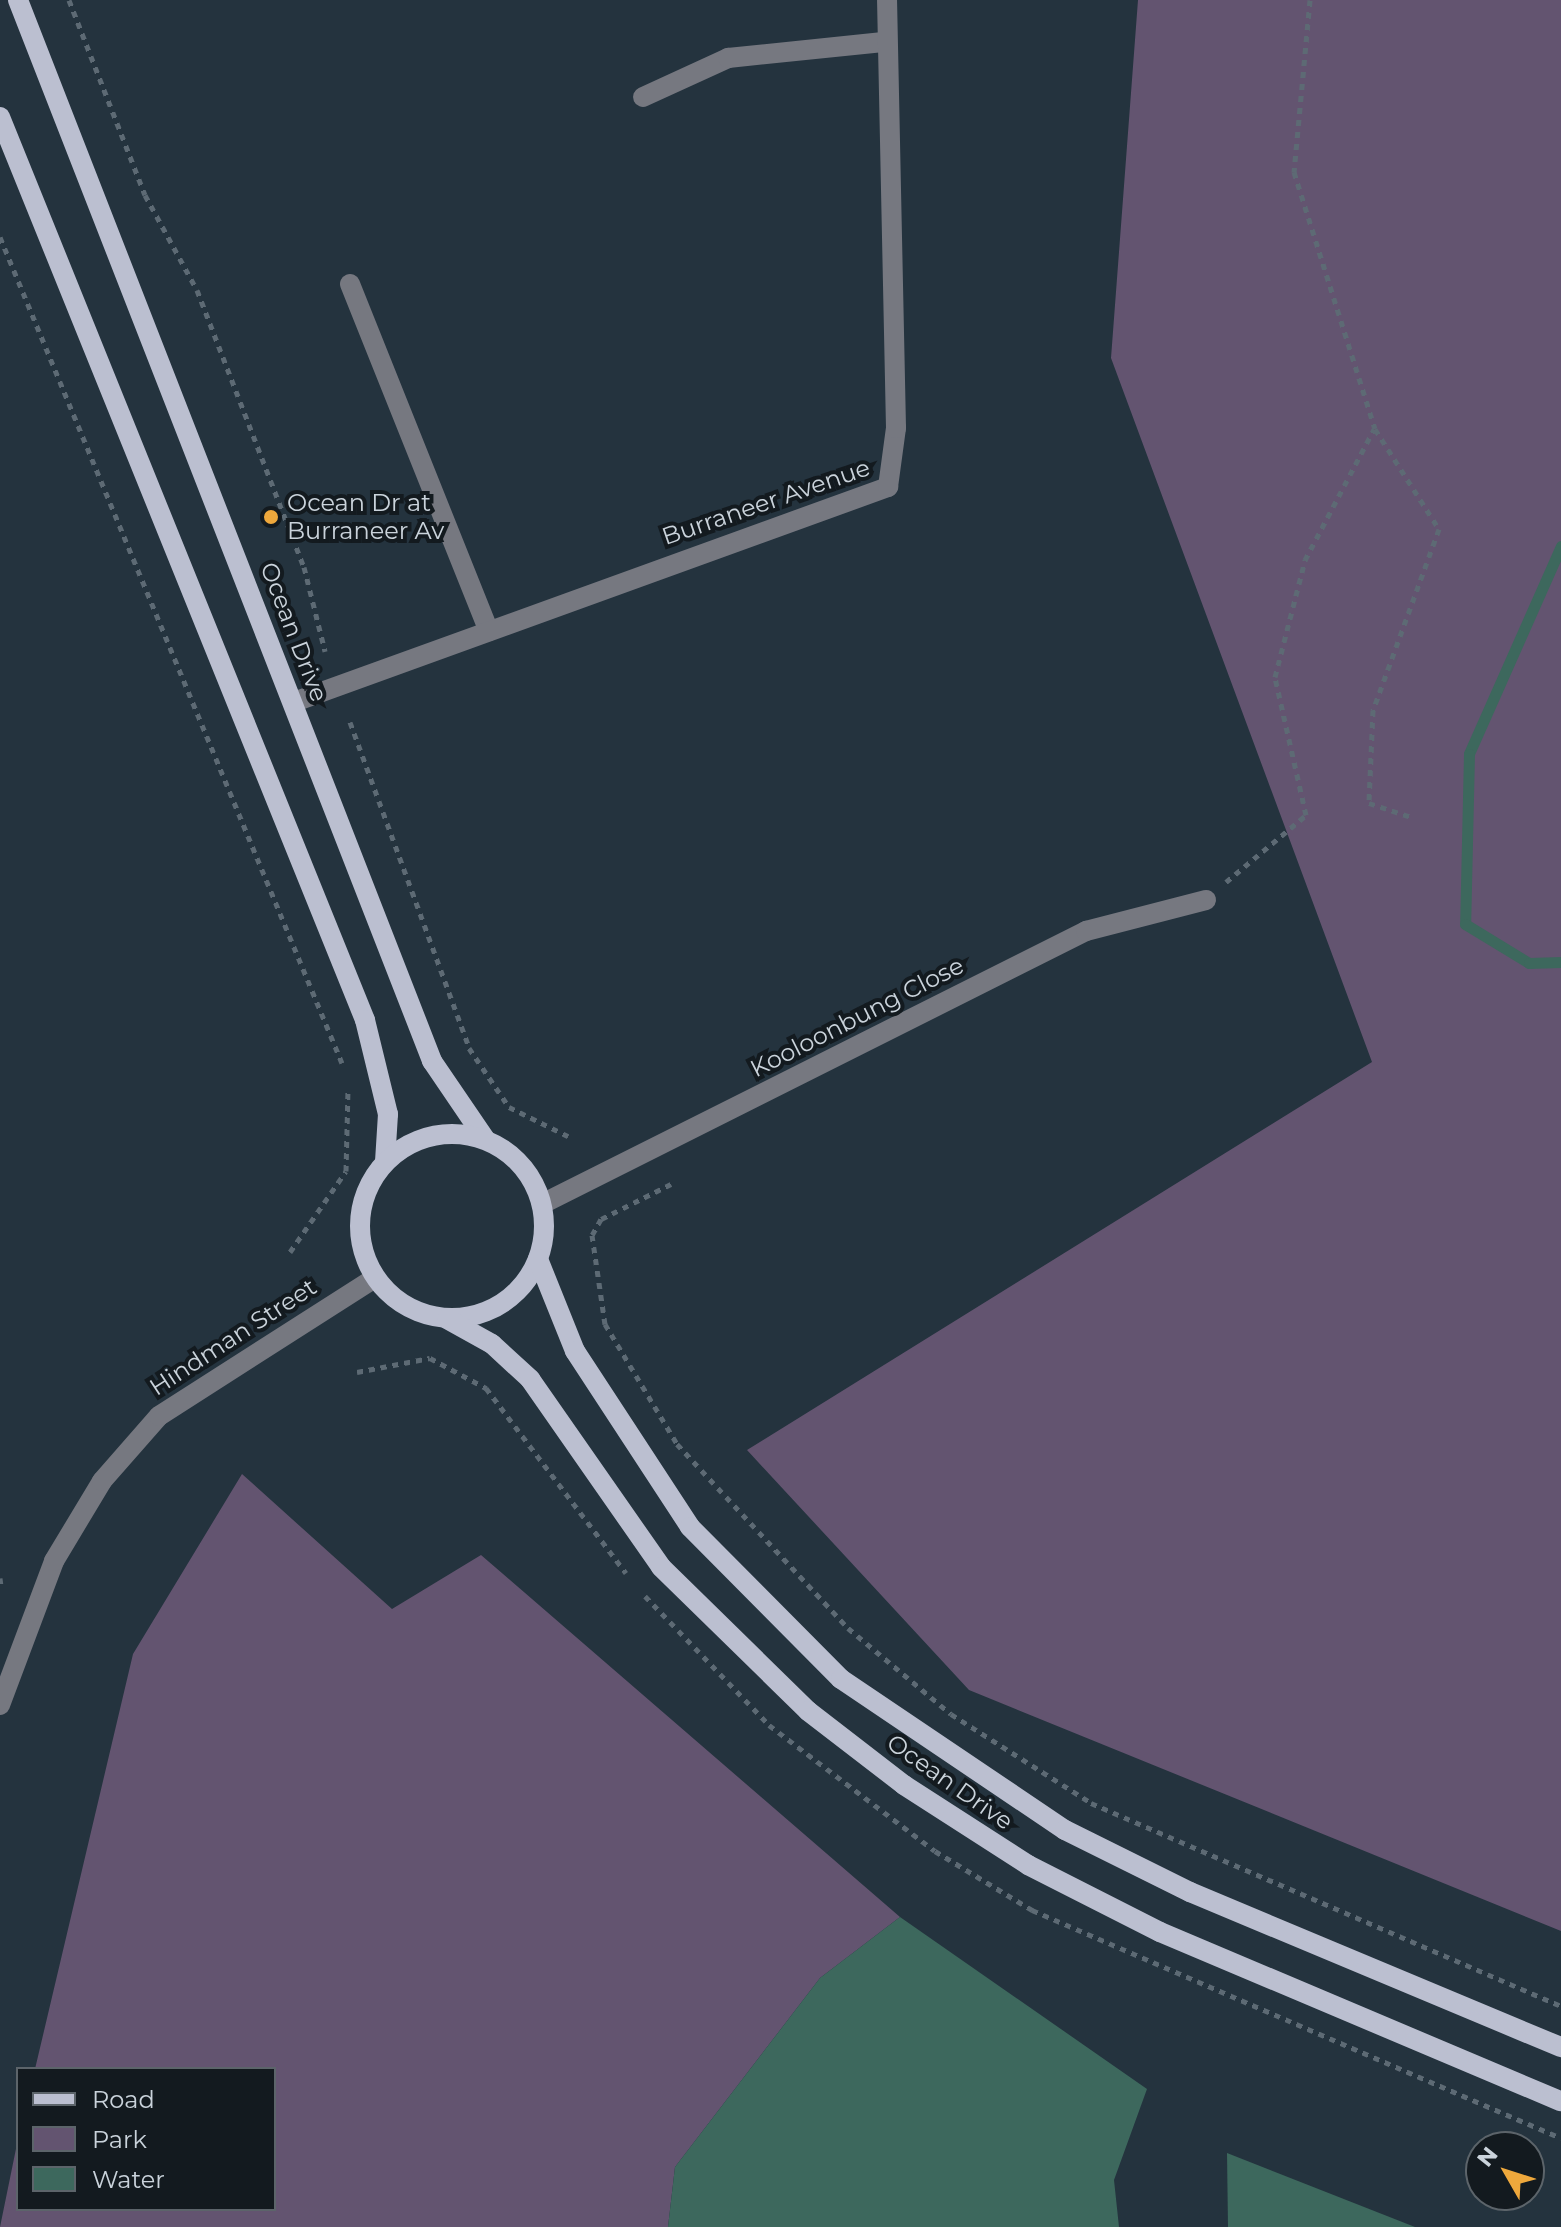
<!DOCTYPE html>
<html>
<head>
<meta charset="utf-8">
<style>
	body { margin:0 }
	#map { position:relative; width:1561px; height:2227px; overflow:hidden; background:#24333e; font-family:Montserrat,sans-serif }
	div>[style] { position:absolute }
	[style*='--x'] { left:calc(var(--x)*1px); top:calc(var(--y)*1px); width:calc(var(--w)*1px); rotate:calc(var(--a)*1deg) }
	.green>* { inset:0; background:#635470 }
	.water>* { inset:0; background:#3d685d }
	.stream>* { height:11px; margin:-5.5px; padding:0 5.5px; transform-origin:5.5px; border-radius:5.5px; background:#3d685d }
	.path>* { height:5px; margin-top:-2.5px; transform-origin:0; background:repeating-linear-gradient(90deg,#5d6a74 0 6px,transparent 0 12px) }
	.minor>* { height:20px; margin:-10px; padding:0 10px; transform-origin:10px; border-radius:10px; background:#767880 }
	.major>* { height:20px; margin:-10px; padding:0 10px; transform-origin:10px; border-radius:10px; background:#bbbfd0 }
	.major>.ring { margin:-10px; padding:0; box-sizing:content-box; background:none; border:20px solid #bbbfd0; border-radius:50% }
	.dots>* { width:22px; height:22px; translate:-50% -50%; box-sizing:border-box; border:4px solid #131a1f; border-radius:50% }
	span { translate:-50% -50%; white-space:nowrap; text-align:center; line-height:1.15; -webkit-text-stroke:8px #131a1f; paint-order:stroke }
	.street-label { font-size:24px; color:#cad3db }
	.poi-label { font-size:24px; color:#cad3db }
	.left { translate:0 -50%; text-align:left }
	.legend { position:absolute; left:16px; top:2067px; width:260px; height:144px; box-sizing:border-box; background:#131a1f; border:2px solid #5c646a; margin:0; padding:10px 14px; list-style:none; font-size:24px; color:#cad3db }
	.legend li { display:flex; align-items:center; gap:16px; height:40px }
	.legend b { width:40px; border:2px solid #5c646a }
	.north { position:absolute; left:1465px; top:2131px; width:80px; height:80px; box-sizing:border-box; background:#131a1f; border:2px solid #5c646a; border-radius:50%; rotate:309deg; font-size:22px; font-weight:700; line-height:32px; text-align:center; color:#cad3db }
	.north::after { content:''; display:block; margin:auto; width:28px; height:36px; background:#eea83c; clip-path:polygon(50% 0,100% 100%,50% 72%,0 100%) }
</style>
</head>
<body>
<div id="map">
	<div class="green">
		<i style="clip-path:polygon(1138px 0,1561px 0,1561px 1931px,969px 1690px,747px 1450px,1372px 1062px,1111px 358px)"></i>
		<i style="clip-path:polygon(242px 1474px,392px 1609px,481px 1555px,900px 1917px,820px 1978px,675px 2167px,668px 2227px,0 2227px,18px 2139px,18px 2209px,274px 2209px,274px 2069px,35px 2069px,133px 1654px)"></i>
	</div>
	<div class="water">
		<i style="clip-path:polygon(900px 1917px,1147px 2089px,1114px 2180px,1119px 2227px,668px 2227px,675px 2167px,820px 1978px)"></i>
		<i style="clip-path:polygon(1227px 2153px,1415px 2227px,1228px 2227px)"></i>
	</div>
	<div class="stream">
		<i style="--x:1561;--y:546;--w:227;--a:113.9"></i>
		<i style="--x:1469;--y:754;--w:170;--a:91.3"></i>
		<i style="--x:1465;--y:924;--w:75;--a:31.4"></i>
		<i style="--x:1529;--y:963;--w:32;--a:-2"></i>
	</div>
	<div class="path">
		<i style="--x:69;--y:0;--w:209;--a:68.7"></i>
		<i style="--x:145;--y:195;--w:108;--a:61.3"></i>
		<i style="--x:197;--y:290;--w:297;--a:68.9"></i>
		<i style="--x:304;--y:567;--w:87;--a:76"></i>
		<i style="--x:1310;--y:0;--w:173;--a:95.3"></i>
		<i style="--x:1294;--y:172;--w:269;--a:72.5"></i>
		<i style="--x:1375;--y:429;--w:119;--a:57.4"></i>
		<i style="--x:1439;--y:529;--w:193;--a:110"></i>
		<i style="--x:1373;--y:710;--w:93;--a:92.5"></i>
		<i style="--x:1369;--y:803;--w:44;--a:18.4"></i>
		<i style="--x:0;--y:237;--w:894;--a:67.51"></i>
		<i style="--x:350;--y:722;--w:347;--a:69.9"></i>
		<i style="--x:469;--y:1048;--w:71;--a:55.9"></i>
		<i style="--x:509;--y:1107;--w:66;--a:26.2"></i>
		<i style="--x:1226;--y:882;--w:104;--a:-39.9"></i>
		<i style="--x:1306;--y:815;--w:141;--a:-102.7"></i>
		<i style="--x:1275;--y:677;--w:121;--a:-75.6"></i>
		<i style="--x:1305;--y:560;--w:148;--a:-62.2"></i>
		<i style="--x:671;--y:1184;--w:78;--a:153.4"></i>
		<i style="--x:601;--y:1219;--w:18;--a:119"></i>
		<i style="--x:592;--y:1235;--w:90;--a:81.7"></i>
		<i style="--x:605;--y:1324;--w:140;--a:59"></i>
		<i style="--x:677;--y:1444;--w:251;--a:47.1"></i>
		<i style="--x:848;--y:1628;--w:134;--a:39.9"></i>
		<i style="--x:951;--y:1714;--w:166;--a:32.4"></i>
		<i style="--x:1091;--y:1803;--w:512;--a:23.36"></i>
		<i style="--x:290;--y:1252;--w:98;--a:-55.3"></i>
		<i style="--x:346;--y:1171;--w:83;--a:-88.6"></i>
		<i style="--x:357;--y:1372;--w:74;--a:-10.9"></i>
		<i style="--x:430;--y:1358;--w:64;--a:28.2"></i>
		<i style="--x:486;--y:1388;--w:232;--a:52.9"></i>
		<i style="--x:0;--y:1578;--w:8;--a:83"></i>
		<i style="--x:645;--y:1596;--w:179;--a:46.1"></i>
		<i style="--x:769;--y:1725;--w:208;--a:37.2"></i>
		<i style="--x:935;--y:1851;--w:114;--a:31.3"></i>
		<i style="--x:1032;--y:1910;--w:576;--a:23.32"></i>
	</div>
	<div class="minor">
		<i style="--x:643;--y:97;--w:94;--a:-24.6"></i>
		<i style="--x:728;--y:58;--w:156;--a:-5.9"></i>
		<i style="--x:350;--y:284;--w:374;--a:68.2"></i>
		<i style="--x:294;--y:702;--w:632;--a:-19.9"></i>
		<i style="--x:888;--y:487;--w:60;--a:-82.3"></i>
		<i style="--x:896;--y:428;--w:428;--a:-91.2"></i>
		<i style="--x:542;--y:1204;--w:609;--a:-26.65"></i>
		<i style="--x:1086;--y:931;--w:124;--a:-14.5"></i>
		<i style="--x:0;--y:1705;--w:154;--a:-69.4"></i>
		<i style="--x:54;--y:1561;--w:93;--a:-59"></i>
		<i style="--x:102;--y:1481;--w:86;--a:-48.8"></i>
		<i style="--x:159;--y:1416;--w:256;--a:-32.6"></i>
	</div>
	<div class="major">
		<i style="--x:18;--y:0;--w:1139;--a:68.68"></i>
		<i style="--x:432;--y:1061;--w:94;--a:55.8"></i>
		<i style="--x:0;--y:117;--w:974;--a:67.99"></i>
		<i style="--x:365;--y:1020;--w:97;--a:76.3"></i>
		<i style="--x:388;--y:1114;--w:48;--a:93.6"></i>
		<i class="ring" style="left:360px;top:1134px;width:164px;height:164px"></i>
		<i style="--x:538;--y:1259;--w:99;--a:68.1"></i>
		<i style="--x:575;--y:1351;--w:210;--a:56.8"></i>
		<i style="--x:690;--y:1527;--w:214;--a:45.2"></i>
		<i style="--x:841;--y:1679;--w:270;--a:34"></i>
		<i style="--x:1065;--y:1830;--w:140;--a:26.4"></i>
		<i style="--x:1190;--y:1892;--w:402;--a:22.7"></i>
		<i style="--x:447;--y:1319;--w:51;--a:29.1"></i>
		<i style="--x:492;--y:1344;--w:52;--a:42.6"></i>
		<i style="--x:530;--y:1379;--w:229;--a:55.1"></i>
		<i style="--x:661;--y:1567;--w:206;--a:44.4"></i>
		<i style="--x:808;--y:1711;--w:121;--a:37.6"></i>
		<i style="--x:904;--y:1785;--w:148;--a:32.8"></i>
		<i style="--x:1028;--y:1865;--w:148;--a:26.9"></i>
		<i style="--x:1160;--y:1932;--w:435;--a:22.9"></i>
	</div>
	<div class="dots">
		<i style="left:271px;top:517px;background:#eea83c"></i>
	</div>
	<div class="street-label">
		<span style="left:766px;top:502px;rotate:-19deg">Burraneer Avenue</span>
		<span style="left:294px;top:632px;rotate:69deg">Ocean Drive</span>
		<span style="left:857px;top:1017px;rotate:-27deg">Kooloonbung Close</span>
		<span style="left:233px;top:1337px;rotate:-33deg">Hindman Street</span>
		<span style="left:950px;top:1782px;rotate:35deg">Ocean Drive</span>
	</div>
	<div class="poi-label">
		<span class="left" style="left:287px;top:517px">Ocean Dr at<br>Burraneer Av</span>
	</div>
	<ul class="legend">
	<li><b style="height:10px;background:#bbbfd0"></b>Road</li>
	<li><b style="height:22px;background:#635470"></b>Park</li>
	<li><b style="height:22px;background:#3d685d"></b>Water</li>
	</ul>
	<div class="north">N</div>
</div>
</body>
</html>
